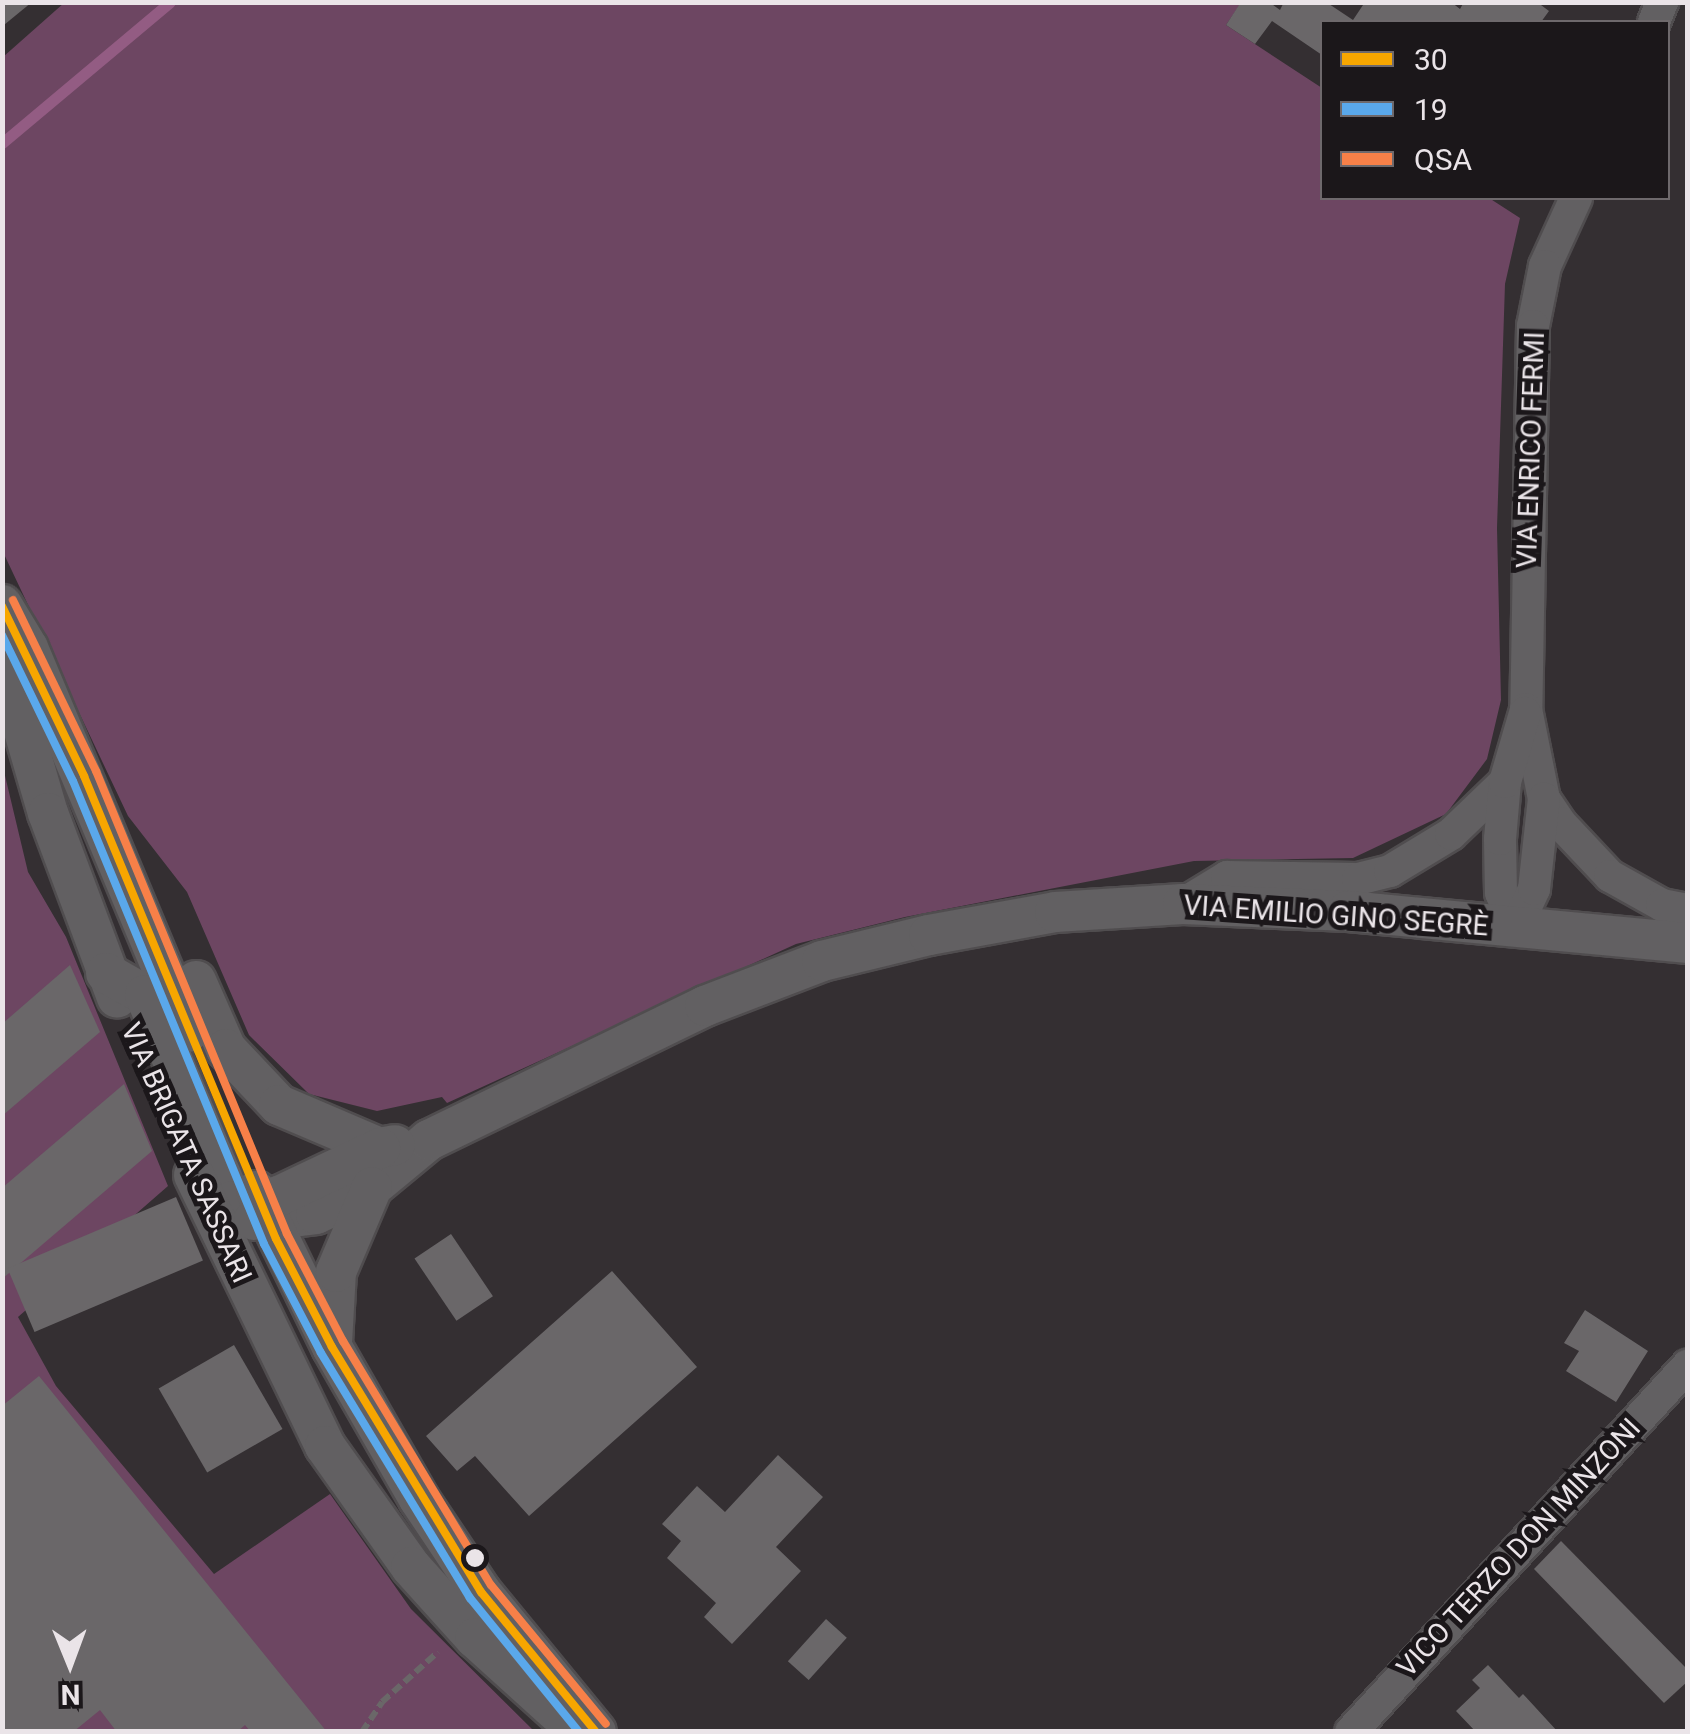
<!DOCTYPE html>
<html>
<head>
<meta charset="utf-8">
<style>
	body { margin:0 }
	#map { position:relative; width:1690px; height:1734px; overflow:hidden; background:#342f32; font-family:Roboto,sans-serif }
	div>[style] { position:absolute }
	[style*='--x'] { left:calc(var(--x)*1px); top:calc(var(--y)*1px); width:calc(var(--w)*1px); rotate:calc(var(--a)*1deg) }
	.green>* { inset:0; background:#6d4662 }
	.stream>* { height:11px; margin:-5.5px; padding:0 5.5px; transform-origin:5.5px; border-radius:5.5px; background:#935c83 }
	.building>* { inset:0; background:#6a6769; transform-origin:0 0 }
	.path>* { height:6px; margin-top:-3px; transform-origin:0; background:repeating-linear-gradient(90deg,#6a6768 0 10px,transparent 0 15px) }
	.roads { filter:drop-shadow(2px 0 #504d4f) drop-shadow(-2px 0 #504d4f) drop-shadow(0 2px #504d4f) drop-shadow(0 -2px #504d4f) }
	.minor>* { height:32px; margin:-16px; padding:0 16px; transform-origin:16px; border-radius:16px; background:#626062 }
	.tertiary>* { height:40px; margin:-20px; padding:0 20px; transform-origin:20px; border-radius:20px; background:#626062 }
	.bus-1>* { height:8px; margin:-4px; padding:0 4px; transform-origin:4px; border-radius:4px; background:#f7a600 }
	.bus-2>* { height:8px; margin:-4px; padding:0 4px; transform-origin:4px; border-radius:4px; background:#5aa8eb }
	.bus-3>* { height:8px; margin:-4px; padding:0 4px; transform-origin:4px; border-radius:4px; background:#f78048 }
	.dots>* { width:28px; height:28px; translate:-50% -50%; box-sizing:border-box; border:5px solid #1b171a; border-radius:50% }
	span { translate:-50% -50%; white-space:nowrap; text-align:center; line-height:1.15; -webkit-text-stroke:10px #1b171a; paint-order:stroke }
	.street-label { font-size:28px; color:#eae4e8 }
	.frame { position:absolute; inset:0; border:5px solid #eae4e8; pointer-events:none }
	.legend { position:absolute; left:1320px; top:20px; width:350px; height:180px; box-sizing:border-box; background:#1b171a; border:2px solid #6e696c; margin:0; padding:12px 18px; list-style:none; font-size:30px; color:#eae4e8 }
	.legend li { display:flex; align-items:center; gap:20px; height:50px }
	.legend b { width:50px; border:2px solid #6e696c }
	.north { position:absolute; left:20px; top:1614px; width:100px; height:100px; -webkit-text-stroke:8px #1b171a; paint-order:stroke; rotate:179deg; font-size:28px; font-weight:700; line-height:40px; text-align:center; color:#eae4e8 }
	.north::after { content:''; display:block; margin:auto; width:35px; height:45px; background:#eae4e8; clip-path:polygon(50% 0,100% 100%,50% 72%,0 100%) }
</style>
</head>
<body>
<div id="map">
	<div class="green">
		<i style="clip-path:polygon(64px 3px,1241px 3px,1226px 25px,1322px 88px,1322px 198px,1489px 198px,1520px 218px,1505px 284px,1497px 528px,1501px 700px,1487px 759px,1446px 814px,1353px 858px,1194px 861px,905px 917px,796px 944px,447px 1103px,442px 1097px,377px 1111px,309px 1094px,249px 1035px,187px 892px,128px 816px,3px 552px,3px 57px)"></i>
		<i style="clip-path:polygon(2px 763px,28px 872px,66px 937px,168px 1186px,18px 1317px,56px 1386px,214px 1574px,330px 1494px,411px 1609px,534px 1731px,3px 1731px)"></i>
	</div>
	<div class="stream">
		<i style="--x:2;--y:143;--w:219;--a:-40"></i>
	</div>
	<div class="building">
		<i style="clip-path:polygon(2px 2px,32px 2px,4px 25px)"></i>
		<i style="clip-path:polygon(1241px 2px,1269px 2px,1280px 10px,1284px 2px,1326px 2px,1353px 20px,1365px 2px,1451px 2px,1460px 9px,1464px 2px,1537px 2px,1549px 11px,1541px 22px,1322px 22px,1322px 55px,1272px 21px,1255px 44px,1226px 25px)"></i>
		<i style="clip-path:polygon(70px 965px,100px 1032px,2px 1116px,2px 1024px)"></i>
		<i style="clip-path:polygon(124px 1084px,152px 1151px,2px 1279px,2px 1188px)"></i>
		<i style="left:176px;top:1197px;width:69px;height:183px;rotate:67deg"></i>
		<i style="left:451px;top:1234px;width:75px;height:44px;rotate:56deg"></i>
		<i style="clip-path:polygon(612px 1271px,697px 1367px,529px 1516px,475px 1456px,457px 1471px,426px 1436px)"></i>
		<i style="clip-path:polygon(1585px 1310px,1648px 1351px,1616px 1402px,1566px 1371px,1579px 1351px,1564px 1343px)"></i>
		<i style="left:234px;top:1345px;width:97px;height:87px;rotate:60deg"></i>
		<i style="clip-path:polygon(39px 1376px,327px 1732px,251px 1732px,245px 1725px,237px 1732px,117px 1732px,100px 1710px,73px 1732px,2px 1732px,2px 1406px)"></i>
		<i style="clip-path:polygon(778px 1455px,823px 1497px,776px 1547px,801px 1571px,732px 1644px,704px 1617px,716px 1603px,667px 1558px,681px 1541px,662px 1524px,697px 1486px,725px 1512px)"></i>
		<i style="clip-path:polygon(1561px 1541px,1688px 1670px,1688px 1681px,1664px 1703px,1534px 1569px)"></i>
		<i style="left:826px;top:1619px;width:28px;height:57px;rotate:42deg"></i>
		<i style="clip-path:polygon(1488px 1665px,1519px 1698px,1523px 1694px,1558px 1732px,1476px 1732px,1456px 1711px,1480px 1688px,1472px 1680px)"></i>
	</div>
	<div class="path">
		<i style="--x:362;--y:1732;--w:36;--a:-56"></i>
		<i style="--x:382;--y:1702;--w:75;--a:-41.8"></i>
	</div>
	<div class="roads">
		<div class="minor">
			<i style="--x:1654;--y:22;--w:22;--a:-68"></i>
			<i style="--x:1576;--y:198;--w:75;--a:114.5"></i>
			<i style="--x:1545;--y:266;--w:61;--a:101.3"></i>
			<i style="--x:1533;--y:326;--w:383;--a:91"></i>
			<i style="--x:1526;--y:709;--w:92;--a:78.7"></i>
			<i style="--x:1544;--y:799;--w:29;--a:56"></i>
			<i style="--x:1560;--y:823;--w:73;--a:46.7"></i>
			<i style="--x:1610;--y:876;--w:60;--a:29.1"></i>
			<i style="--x:1662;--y:905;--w:26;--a:11"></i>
			<i style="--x:1183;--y:904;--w:52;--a:-31.5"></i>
			<i style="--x:1227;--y:877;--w:131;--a:0.9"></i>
			<i style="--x:1358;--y:879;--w:33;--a:-14"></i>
			<i style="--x:1390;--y:871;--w:71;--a:-31.2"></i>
			<i style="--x:1451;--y:834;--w:75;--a:-43.9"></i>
			<i style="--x:1516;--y:928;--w:38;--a:-113"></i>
			<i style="--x:1501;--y:893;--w:54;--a:-91.1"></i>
			<i style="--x:1500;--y:839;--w:57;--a:-85"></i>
			<i style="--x:1505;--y:782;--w:72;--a:-73.8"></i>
			<i style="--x:1516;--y:928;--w:43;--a:-65.2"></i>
			<i style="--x:1534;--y:889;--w:91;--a:-83.7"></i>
			<i style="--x:1351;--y:1732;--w:498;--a:-47.4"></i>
		</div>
		<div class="tertiary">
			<i style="--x:2;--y:605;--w:50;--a:58.8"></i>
			<i style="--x:28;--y:648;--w:416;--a:67.3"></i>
			<i style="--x:2;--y:656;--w:164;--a:73.7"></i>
			<i style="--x:48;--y:813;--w:197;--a:69.5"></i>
			<i style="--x:106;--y:973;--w:45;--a:29.4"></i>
			<i style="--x:145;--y:995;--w:224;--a:67.1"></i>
			<i style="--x:232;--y:1201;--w:63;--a:14.7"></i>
			<i style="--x:293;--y:1217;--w:23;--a:-7"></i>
			<i style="--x:316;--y:1214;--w:62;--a:-25.7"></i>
			<i style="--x:372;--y:1187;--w:74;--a:-39.5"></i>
			<i style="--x:429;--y:1140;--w:307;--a:-25.9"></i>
			<i style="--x:705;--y:1006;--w:125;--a:-21"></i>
			<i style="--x:822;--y:961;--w:110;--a:-13.7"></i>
			<i style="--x:929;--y:935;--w:128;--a:-10.3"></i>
			<i style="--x:1055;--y:912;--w:128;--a:-3.6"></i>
			<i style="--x:1183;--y:904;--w:165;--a:2.4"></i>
			<i style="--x:1348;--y:911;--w:342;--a:5.4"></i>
			<i style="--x:196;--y:981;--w:74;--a:66.2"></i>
			<i style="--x:226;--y:1049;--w:77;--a:46.6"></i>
			<i style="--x:279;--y:1105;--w:110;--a:23.1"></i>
			<i style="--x:380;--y:1148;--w:15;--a:-11"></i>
			<i style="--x:194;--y:1175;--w:301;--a:64.2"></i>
			<i style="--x:325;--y:1446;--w:148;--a:54.6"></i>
			<i style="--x:411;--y:1567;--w:96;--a:48"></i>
			<i style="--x:475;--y:1638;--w:112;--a:42.1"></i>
			<i style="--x:256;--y:1191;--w:174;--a:64"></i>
			<i style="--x:332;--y:1347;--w:175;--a:60.2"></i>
			<i style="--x:419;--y:1499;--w:112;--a:56.3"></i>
			<i style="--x:481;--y:1592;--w:181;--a:50.6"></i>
			<i style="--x:254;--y:1220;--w:35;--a:-44"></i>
			<i style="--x:279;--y:1196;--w:112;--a:-25.4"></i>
			<i style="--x:332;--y:1343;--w:71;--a:-86.8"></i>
			<i style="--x:336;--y:1272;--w:92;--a:-67"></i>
		</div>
	</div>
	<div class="bus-1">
		<i style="--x:2;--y:606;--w:189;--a:64.2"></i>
		<i style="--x:84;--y:776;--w:501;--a:67.48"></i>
		<i style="--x:276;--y:1239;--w:122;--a:62.6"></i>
		<i style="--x:332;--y:1347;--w:287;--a:58.7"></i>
		<i style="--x:481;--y:1592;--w:181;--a:50.6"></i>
	</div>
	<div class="bus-2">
		<i style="--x:2;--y:635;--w:162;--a:64.1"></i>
		<i style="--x:73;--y:781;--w:501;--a:67.58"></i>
		<i style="--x:264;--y:1244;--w:123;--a:62.4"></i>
		<i style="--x:321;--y:1353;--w:287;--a:58.7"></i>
		<i style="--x:470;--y:1598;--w:173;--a:50.9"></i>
	</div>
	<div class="bus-3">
		<i style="--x:13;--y:600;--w:190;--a:64.1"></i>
		<i style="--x:96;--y:771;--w:501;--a:67.58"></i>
		<i style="--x:287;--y:1234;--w:121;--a:62.4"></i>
		<i style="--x:343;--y:1341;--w:285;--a:58.8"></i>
		<i style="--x:491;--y:1585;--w:180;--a:50.4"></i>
	</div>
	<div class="dots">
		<i style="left:475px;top:1558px;background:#eae4e8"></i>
	</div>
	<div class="street-label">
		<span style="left:1531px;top:450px;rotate:-88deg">VIA ENRICO FERMI</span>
		<span style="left:1336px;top:916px;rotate:4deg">VIA EMILIO GINO SEGRÈ</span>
		<span style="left:186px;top:1153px;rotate:66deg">VIA BRIGATA SASSARI</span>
		<span style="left:1519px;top:1548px;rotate:-47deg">VICO TERZO DON MINZONI</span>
	</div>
	<div class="frame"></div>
	<ul class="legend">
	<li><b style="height:12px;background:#f7a600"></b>30</li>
	<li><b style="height:12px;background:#5aa8eb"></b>19</li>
	<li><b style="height:12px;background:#f78048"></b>QSA</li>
	</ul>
	<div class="north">N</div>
</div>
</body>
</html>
